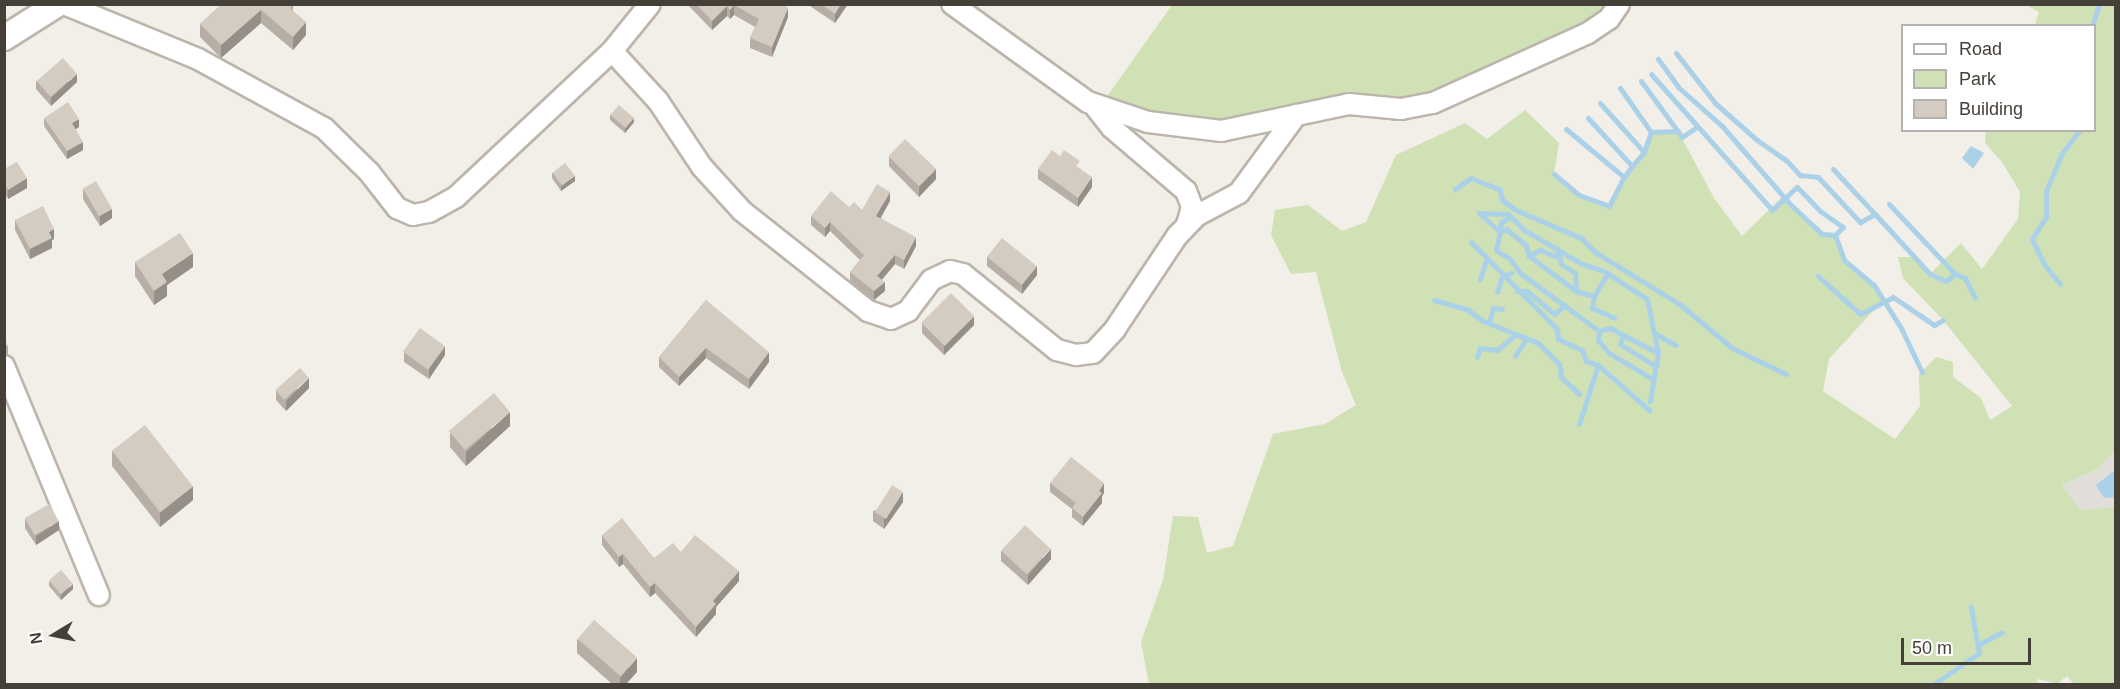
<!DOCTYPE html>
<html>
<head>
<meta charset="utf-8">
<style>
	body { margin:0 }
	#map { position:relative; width:2120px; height:689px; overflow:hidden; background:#f2eee8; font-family:Helvetica,sans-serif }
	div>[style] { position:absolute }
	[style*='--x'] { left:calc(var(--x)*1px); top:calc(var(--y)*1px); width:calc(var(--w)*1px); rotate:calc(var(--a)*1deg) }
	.industrial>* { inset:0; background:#e1ddd9 }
	.green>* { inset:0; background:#cfe1b5 }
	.water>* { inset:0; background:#abd1e8 }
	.stream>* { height:5px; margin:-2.5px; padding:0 2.5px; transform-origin:2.5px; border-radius:2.5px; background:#abd1e8 }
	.roads { filter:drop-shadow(2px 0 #bcb5ab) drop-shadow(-2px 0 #bcb5ab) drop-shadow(0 2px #bcb5ab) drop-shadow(0 -2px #bcb5ab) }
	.minor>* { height:20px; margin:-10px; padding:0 10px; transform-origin:10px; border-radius:10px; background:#fff }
	.tertiary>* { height:24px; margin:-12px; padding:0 12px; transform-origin:12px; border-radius:12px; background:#fff }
	.wall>* { inset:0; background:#b7afa6; transform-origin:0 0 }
	.shaded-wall>* { inset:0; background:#958f87 }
	.building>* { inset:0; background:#d5ccc1; transform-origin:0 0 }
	span { translate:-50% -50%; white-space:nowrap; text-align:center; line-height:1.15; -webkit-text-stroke:6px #fff; paint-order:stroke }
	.frame { position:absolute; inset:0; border:6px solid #443f37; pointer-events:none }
	.legend { position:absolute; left:1901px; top:24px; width:195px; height:108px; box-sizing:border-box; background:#fff; border:2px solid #b4b2af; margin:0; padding:8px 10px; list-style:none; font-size:18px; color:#443f37 }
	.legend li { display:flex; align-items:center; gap:12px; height:30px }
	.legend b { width:30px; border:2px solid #b4b2af }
	.north { position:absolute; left:24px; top:605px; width:60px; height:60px; -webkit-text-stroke:4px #fff; paint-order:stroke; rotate:260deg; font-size:16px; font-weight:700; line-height:24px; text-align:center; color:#443f37 }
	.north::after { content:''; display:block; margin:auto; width:21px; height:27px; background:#443f37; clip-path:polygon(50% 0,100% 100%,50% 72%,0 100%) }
	.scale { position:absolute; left:1901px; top:638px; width:130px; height:27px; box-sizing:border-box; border:3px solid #443f37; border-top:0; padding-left:8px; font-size:18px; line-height:21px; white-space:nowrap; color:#443f37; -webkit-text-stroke:4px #fff; paint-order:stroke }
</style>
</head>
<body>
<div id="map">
	<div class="industrial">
		<i style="clip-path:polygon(2115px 450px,2115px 507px,2080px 510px,2062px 485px,2099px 468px)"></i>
	</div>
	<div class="green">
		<i style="clip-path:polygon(1172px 5px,1610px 5px,1604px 16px,1453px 86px,1397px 103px,1206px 124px,1103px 102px)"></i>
		<i style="clip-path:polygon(2026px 5px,2115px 5px,2115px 450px,2099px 468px,2062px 485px,2080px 510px,2115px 507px,2115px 684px,2074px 684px,2067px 676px,2057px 684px,2037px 679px,2038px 684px,1149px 684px,1141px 642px,1163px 580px,1173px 516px,1198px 517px,1207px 553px,1233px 546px,1273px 434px,1325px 424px,1356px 405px,1342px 372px,1316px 272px,1291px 274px,1271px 235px,1275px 210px,1308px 205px,1342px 231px,1366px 222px,1396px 155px,1465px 123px,1487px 139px,1525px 110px,1559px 143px,1554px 174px,1579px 195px,1609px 206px,1624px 177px,1644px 152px,1651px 132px,1678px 131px,1714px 198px,1742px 236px,1784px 195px,1821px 234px,1835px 235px,1844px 260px,1874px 285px,1883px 300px,1829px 359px,1823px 391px,1895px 439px,1920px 406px,1919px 375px,1936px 357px,1953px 362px,1953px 377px,1981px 398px,1990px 420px,2012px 406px,1943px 320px,1903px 278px,1898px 257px,1911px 257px,1930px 274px,1961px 243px,1982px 269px,2018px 219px,2020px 192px,2002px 162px,1985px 143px,1986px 131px,2094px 130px,2094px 26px,2035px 25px,2039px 12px)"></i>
	</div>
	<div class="water">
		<i style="clip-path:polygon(1971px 146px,1984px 153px,1973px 169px,1962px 158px)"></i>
		<i style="clip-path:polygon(2115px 470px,2115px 497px,2104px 498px,2096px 485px)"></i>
	</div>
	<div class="stream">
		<i style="--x:2092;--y:26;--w:23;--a:-72"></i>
		<i style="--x:1676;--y:53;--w:63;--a:52"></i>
		<i style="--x:1715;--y:103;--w:56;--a:41.4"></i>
		<i style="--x:1757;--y:140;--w:35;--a:35"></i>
		<i style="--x:1786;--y:160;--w:21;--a:47"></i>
		<i style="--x:1800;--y:175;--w:18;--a:6"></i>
		<i style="--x:1818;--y:177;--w:62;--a:47"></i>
		<i style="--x:1860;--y:222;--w:17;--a:-28"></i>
		<i style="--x:1875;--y:214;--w:81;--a:47.5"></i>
		<i style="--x:1930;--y:274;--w:17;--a:24"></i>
		<i style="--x:1946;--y:281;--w:11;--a:-38"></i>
		<i style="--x:1955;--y:274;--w:11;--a:22"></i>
		<i style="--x:1965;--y:278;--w:22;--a:63"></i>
		<i style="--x:1658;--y:59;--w:34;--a:54"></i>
		<i style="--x:1678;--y:87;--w:59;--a:41.6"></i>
		<i style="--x:1722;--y:126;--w:103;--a:48.9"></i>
		<i style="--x:1790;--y:204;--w:44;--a:43.2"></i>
		<i style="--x:1822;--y:234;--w:13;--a:4"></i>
		<i style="--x:1835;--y:235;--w:27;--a:70"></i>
		<i style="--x:1844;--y:260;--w:39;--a:40"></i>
		<i style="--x:1874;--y:285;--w:51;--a:57.9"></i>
		<i style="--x:1901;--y:328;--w:49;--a:64.5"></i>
		<i style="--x:1651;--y:74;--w:182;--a:48.3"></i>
		<i style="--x:1772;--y:210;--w:34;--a:-43"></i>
		<i style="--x:1797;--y:187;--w:33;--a:46"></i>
		<i style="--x:1820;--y:211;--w:28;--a:35"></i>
		<i style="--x:1843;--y:227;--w:11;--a:135"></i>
		<i style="--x:1641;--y:81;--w:69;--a:53.8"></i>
		<i style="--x:1682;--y:137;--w:18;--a:-34"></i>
		<i style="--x:1620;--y:88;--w:54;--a:54.8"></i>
		<i style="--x:1651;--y:132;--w:27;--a:-2"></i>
		<i style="--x:1600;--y:103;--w:66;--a:48.1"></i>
		<i style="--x:1644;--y:152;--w:21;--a:-71"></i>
		<i style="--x:1588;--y:118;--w:65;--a:47.5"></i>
		<i style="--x:1632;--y:166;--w:18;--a:-49"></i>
		<i style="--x:1566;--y:129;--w:75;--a:39.6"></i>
		<i style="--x:1624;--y:177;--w:14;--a:-54"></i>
		<i style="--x:1833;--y:169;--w:62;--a:47"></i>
		<i style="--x:1554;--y:174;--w:33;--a:40"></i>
		<i style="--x:1579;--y:195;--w:32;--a:20"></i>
		<i style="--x:1609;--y:206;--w:33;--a:-63"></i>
		<i style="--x:1455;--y:189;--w:19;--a:-35"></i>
		<i style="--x:1471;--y:178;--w:31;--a:22"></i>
		<i style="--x:1500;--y:190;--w:10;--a:79"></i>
		<i style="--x:1502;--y:200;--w:17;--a:36"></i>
		<i style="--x:1516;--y:210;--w:71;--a:23.3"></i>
		<i style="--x:1581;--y:238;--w:20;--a:45"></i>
		<i style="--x:1595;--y:252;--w:102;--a:31.8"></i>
		<i style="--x:1682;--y:306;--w:65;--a:40"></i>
		<i style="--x:1732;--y:348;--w:60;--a:25.7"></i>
		<i style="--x:1889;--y:204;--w:96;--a:46.7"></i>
		<i style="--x:1479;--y:213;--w:29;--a:2"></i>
		<i style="--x:1508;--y:214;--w:23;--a:45"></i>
		<i style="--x:1524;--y:230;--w:67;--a:30.4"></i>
		<i style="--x:1582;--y:264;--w:23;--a:18"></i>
		<i style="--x:1604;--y:271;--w:51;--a:33.1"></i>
		<i style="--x:1647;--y:299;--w:55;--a:78.5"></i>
		<i style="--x:1658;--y:353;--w:49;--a:99.5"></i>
		<i style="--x:1479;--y:213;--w:28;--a:42"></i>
		<i style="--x:1500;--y:232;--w:18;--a:103"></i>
		<i style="--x:1496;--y:250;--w:17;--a:33"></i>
		<i style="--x:1510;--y:259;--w:17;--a:54"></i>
		<i style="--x:1520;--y:273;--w:98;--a:36.3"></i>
		<i style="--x:1599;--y:331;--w:11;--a:-15"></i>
		<i style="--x:1610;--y:328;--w:54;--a:27.5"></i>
		<i style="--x:1511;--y:217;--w:11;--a:153"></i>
		<i style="--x:1501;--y:222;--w:10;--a:96"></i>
		<i style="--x:1500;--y:232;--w:7;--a:-27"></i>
		<i style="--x:1506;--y:229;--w:26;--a:39"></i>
		<i style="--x:1526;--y:245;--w:11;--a:75"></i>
		<i style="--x:1529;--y:256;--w:59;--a:36.7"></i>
		<i style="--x:1576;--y:291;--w:19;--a:16"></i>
		<i style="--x:1594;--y:296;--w:12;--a:99"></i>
		<i style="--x:1592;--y:308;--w:24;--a:24"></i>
		<i style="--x:1471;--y:242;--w:122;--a:45.3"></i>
		<i style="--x:1557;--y:329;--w:10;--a:84"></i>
		<i style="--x:1558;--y:339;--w:26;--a:25"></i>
		<i style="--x:1582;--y:350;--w:12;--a:70"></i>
		<i style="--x:1586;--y:361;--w:13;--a:18"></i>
		<i style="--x:1598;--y:365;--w:69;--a:41.5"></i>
		<i style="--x:1557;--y:248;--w:16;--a:76"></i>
		<i style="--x:1561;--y:264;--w:17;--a:33"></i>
		<i style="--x:1575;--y:273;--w:18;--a:87"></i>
		<i style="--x:1529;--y:256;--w:13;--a:-29"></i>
		<i style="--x:1540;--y:250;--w:22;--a:22"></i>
		<i style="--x:1818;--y:276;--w:57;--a:42.1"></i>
		<i style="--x:1860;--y:314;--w:37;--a:-27"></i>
		<i style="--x:1893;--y:297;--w:50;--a:34.3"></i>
		<i style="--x:1934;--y:325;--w:10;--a:-29"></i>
		<i style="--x:1480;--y:279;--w:19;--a:-72"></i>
		<i style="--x:2060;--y:284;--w:26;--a:-129"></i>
		<i style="--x:2044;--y:264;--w:28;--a:-116"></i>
		<i style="--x:2032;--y:239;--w:26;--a:-58"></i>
		<i style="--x:2046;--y:217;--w:26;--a:-90"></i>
		<i style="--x:2046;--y:191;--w:41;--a:-67.2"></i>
		<i style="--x:2062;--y:153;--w:29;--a:-52"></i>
		<i style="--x:1517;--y:291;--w:10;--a:0"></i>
		<i style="--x:1527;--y:291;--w:35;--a:40"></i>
		<i style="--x:1554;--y:314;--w:14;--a:-39"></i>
		<i style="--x:1497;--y:292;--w:16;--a:-72"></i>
		<i style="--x:1502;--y:277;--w:10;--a:-24"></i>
		<i style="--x:1594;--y:296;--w:27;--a:-59"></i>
		<i style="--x:1434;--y:300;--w:35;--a:16"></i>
		<i style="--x:1468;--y:310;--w:19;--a:36"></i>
		<i style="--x:1483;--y:321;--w:59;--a:21.8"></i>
		<i style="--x:1538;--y:343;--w:30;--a:45"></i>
		<i style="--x:1559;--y:364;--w:13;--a:81"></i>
		<i style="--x:1561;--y:377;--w:25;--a:43"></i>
		<i style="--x:1489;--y:323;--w:16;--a:-75"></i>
		<i style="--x:1493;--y:308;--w:9;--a:6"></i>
		<i style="--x:1599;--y:331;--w:9;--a:96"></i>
		<i style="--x:1598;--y:340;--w:17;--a:50"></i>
		<i style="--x:1609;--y:353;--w:49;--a:30.8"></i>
		<i style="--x:1654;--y:333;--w:25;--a:29"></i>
		<i style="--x:1623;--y:335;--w:9;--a:108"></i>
		<i style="--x:1620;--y:344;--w:40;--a:32"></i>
		<i style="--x:1515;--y:356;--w:20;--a:-57"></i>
		<i style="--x:1477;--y:357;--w:9;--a:-72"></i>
		<i style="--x:1480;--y:348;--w:17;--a:7"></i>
		<i style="--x:1497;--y:350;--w:23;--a:-40"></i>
		<i style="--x:1579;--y:424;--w:62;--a:-72.1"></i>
		<i style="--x:1978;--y:645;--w:27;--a:-28"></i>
		<i style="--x:1934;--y:684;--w:55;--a:-34.6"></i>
		<i style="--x:1979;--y:653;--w:47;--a:-99.9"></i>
	</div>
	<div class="roads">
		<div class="minor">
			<i style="--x:64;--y:4;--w:145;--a:22.3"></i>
			<i style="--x:198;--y:59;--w:144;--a:28.7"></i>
			<i style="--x:324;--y:128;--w:63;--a:44.4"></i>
			<i style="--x:369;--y:172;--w:46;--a:52.1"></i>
			<i style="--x:397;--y:208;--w:17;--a:24"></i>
			<i style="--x:413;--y:215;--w:16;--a:-11"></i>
			<i style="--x:429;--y:212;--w:31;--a:-29"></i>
			<i style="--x:456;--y:197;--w:214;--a:-43.1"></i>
			<i style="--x:612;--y:51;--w:60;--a:-51"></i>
			<i style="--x:952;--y:4;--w:168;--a:35.8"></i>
			<i style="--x:1088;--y:102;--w:63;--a:18.4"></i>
			<i style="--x:1148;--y:122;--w:74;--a:7"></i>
			<i style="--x:1221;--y:131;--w:131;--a:-11.9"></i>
			<i style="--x:1349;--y:104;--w:52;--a:5.5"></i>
			<i style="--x:1401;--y:109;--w:33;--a:-11"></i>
			<i style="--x:1433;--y:103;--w:170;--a:-24.3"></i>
			<i style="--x:1588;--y:33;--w:25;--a:-34"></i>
			<i style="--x:1609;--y:19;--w:18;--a:-56"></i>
			<i style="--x:612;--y:51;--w:68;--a:47.4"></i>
			<i style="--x:658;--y:101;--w:79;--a:56.3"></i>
			<i style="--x:702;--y:167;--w:59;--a:47.7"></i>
			<i style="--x:742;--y:211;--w:161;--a:38.4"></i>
			<i style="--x:868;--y:311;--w:24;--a:19"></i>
			<i style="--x:891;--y:319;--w:19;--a:-25"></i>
			<i style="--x:908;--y:311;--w:39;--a:-53"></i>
			<i style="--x:931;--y:280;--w:21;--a:-25"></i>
			<i style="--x:950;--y:271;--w:13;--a:13"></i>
			<i style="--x:963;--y:274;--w:121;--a:39"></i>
			<i style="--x:1057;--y:350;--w:20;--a:15"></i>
			<i style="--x:1076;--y:355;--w:17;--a:-7"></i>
			<i style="--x:1093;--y:353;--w:33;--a:-47"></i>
			<i style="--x:1115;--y:329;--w:112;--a:-56.3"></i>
			<i style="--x:1177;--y:236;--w:28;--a:-46"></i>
			<i style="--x:1196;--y:216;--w:49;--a:-28.1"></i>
			<i style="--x:1239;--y:193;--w:97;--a:-53.8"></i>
			<i style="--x:1094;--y:105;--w:29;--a:52"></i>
			<i style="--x:1112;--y:128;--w:97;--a:40.4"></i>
			<i style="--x:1186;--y:191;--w:17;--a:69"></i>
			<i style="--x:1192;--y:207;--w:19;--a:106"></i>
			<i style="--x:4;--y:366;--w:248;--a:67.5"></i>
		</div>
		<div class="tertiary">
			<i style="--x:4;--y:38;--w:64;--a:-32.2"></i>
		</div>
	</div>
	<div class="wall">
		<i style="clip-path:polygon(222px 4px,293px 4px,293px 12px,306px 35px,293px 50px,261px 23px,221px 58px,200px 37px,200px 24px)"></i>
		<i style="clip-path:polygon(687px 4px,784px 4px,788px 17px,772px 57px,750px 48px,750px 38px,755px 27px,734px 15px,730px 19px,727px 16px,712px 30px)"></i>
		<i style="clip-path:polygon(807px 4px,848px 4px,835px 23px)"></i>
		<i style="clip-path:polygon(36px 81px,77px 82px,51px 106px,36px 89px)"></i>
		<i style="clip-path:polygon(610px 115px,634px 122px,625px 133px,610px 120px)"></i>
		<i style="clip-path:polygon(44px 118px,79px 127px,75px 129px,83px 150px,67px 159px,44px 126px)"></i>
		<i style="clip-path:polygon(889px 157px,936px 179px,919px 197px,889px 166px)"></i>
		<i style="clip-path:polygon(1080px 168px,1092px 187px,1078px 207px,1038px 179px,1038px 169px)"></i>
		<i style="clip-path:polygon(4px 169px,27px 188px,8px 199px,4px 193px)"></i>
		<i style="clip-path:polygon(552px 173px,575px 181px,561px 191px,552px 178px)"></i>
		<i style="clip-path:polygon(83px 189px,112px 218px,100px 226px,83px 199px)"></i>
		<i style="clip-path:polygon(890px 201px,881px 218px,916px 246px,904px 269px,895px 264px,882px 280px,885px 291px,874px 300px,850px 281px,850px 272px,860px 260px,830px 231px,825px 237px,811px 225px,811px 216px,849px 207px,862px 210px)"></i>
		<i style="clip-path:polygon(15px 220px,54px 239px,52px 240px,52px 248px,30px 259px,15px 230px)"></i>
		<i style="clip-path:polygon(987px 257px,1037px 275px,1022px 294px,987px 266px)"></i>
		<i style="clip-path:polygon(135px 262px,193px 267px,167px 285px,167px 296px,154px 305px,135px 276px)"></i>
		<i style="clip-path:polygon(706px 300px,769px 362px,749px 389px,706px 358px,679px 386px,659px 367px,659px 357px)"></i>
		<i style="clip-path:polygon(922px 323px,974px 325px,944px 355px,922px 333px)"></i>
		<i style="left:4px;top:346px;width:4px;height:9px"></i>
		<i style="clip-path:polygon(404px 352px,445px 355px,429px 379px,404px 362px)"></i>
		<i style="clip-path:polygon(309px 388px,286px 411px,276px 400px,276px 390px)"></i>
		<i style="clip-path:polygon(510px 426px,466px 466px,450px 447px,450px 433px)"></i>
		<i style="clip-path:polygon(112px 451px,193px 500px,160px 527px,112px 466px)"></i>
		<i style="clip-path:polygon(1050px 483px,1104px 493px,1102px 496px,1102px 503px,1083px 526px,1072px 517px,1072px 509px,1050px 492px)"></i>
		<i style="clip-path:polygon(903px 502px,884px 529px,873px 521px,873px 511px)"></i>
		<i style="clip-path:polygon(25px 519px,59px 530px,36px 545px,25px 528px)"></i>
		<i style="clip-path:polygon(602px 535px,654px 558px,681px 552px,739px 581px,716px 607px,716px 614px,696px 637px,655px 593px,650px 597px,623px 564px,619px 567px,602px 545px)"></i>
		<i style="clip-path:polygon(1001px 551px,1051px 559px,1028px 585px,1001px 561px)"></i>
		<i style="clip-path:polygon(49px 581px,73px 589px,61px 600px,49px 586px)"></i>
		<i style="clip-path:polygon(577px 639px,637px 672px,626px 684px,612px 684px,577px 653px)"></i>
	</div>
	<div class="shaded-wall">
		<i style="clip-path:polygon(841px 4px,848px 4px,835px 23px,835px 14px)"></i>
		<i style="clip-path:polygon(734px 5px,734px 15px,730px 19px,730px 10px)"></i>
		<i style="clip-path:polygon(727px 6px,727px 16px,712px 30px,712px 21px)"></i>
		<i style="clip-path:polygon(788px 8px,788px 17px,772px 57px,772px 47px)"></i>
		<i style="clip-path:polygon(261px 10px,261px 23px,221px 58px,221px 45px)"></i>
		<i style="clip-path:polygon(306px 22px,306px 35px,293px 50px,293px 37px)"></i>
		<i style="clip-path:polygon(77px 74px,77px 82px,51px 106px,51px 98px)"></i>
		<i style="clip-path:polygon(634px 118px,634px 122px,625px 133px,625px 128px)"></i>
		<i style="clip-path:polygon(79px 119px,79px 127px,72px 132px,72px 123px)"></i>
		<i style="clip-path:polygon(83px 142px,83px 150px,67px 159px,67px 151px)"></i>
		<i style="clip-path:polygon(936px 169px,936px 179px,919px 197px,919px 187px)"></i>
		<i style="clip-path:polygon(575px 176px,575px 181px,561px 191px,561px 186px)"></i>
		<i style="clip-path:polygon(1092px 177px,1092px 187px,1078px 207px,1078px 198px)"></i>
		<i style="clip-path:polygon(27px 178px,27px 188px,8px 199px,8px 190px)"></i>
		<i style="clip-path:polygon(890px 192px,890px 201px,876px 225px,876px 216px)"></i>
		<i style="clip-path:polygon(112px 209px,112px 218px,100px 226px,100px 216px)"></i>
		<i style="clip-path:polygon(830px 222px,830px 231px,825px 237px,825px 228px)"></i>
		<i style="clip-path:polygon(54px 229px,54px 239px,52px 240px,52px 248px,30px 259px,30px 249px,49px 232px)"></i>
		<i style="clip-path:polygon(916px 237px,916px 246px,904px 269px,904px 260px)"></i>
		<i style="clip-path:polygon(193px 253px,193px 267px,167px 285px,167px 296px,154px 305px,154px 291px,162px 274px)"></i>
		<i style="clip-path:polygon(895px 255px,895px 264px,877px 285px,877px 276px)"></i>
		<i style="clip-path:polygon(1037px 266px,1037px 275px,1022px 294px,1022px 284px)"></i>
		<i style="clip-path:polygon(885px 282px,885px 291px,874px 300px,874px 291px)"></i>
		<i style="clip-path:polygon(974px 316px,974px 325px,944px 355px,944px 346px)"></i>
		<i style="clip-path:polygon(445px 346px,445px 355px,429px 379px,429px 369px)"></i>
		<i style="clip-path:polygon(706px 348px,706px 358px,679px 386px,679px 377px)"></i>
		<i style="clip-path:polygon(769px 352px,769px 362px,749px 389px,749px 379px)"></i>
		<i style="clip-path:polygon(309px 378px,309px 388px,286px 411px,286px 401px)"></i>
		<i style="clip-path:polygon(510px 412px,510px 426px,466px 466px,466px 452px)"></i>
		<i style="clip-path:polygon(1104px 483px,1104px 493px,1102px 496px,1102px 503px,1083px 526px,1083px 517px)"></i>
		<i style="clip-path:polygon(193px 486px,193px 500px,160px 527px,160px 513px)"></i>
		<i style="clip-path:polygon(903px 492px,903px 502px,884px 529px,884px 519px)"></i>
		<i style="clip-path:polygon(59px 521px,59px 530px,36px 545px,36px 536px)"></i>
		<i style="clip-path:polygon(1051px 549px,1051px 559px,1028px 585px,1028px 575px)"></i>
		<i style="clip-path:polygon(623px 554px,623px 564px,619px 567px,619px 557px)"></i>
		<i style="clip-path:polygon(739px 571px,739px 581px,716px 607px,716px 614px,696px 637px,696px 627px,713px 601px)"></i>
		<i style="clip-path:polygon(655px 583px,655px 593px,650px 597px,650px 587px)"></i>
		<i style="clip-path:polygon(73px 584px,73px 589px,61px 600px,61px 595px)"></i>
		<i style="clip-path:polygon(637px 658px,637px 672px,626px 684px,620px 684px,620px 678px)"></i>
	</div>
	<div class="building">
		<i style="clip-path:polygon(222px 4px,293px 4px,290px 8px,306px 22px,293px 37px,261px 10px,221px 45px,200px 24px)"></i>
		<i style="clip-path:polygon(696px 4px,784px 4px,788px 8px,772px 47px,750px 38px,759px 19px,734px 5px,730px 10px,727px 6px,712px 21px)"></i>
		<i style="clip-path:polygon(821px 4px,841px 4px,835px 14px)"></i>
		<i style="left:63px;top:58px;width:21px;height:35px;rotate:49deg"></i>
		<i style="clip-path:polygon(68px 102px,79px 119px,72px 123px,83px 142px,67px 151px,44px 118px)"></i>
		<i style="left:619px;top:105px;width:20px;height:13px;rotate:41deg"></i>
		<i style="left:905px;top:139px;width:43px;height:24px;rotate:44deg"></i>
		<i style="clip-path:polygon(1052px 150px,1060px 156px,1064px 150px,1080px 161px,1076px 166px,1092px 177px,1078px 198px,1038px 169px)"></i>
		<i style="clip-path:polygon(17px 162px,27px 178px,8px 190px,4px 183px,4px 169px)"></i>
		<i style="left:565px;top:163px;width:16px;height:16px;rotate:52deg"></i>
		<i style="left:96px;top:181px;width:32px;height:15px;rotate:60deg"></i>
		<i style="clip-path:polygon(877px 184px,890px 192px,876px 216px,916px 237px,904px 260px,895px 255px,877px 276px,885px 282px,874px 291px,850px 272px,864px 255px,830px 222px,825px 228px,811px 216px,831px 191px,849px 207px,854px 202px,862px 210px)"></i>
		<i style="clip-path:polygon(43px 206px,54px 229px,49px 232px,52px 238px,30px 249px,15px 220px)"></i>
		<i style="clip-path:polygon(180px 233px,193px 253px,162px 274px,167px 282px,154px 291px,135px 262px)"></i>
		<i style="left:1002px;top:238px;width:45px;height:24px;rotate:39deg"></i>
		<i style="left:951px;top:293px;width:33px;height:42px;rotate:45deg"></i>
		<i style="clip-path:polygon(706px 300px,769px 352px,749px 379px,706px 348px,679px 377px,659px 357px)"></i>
		<i style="left:420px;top:328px;width:31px;height:29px;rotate:36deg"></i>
		<i style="clip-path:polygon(4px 338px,8px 346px,4px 346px)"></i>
		<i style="left:300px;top:368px;width:13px;height:33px;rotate:48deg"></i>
		<i style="left:494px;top:393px;width:25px;height:59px;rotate:50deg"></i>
		<i style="left:145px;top:425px;width:78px;height:42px;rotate:52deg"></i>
		<i style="clip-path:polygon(1071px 457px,1104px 483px,1099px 491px,1102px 493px,1083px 517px,1072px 508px,1076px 503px,1050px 483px)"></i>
		<i style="left:892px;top:485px;width:13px;height:32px;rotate:32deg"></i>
		<i style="left:49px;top:504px;width:20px;height:28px;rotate:60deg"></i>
		<i style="clip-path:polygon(622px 518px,654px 558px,673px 543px,681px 552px,695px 535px,739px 571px,713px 601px,716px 604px,696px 627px,655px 583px,650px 587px,623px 554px,619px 557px,602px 535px)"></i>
		<i style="left:1025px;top:525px;width:35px;height:35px;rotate:43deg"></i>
		<i style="left:61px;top:570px;width:18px;height:16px;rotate:49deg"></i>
		<i style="left:594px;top:620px;width:57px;height:25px;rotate:41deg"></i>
	</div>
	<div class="frame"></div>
	<ul class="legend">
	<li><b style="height:8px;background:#fff"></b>Road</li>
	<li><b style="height:16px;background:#cfe1b5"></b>Park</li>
	<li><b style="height:16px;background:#d5ccc1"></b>Building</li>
	</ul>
	<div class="north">N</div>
	<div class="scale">50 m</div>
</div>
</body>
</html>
